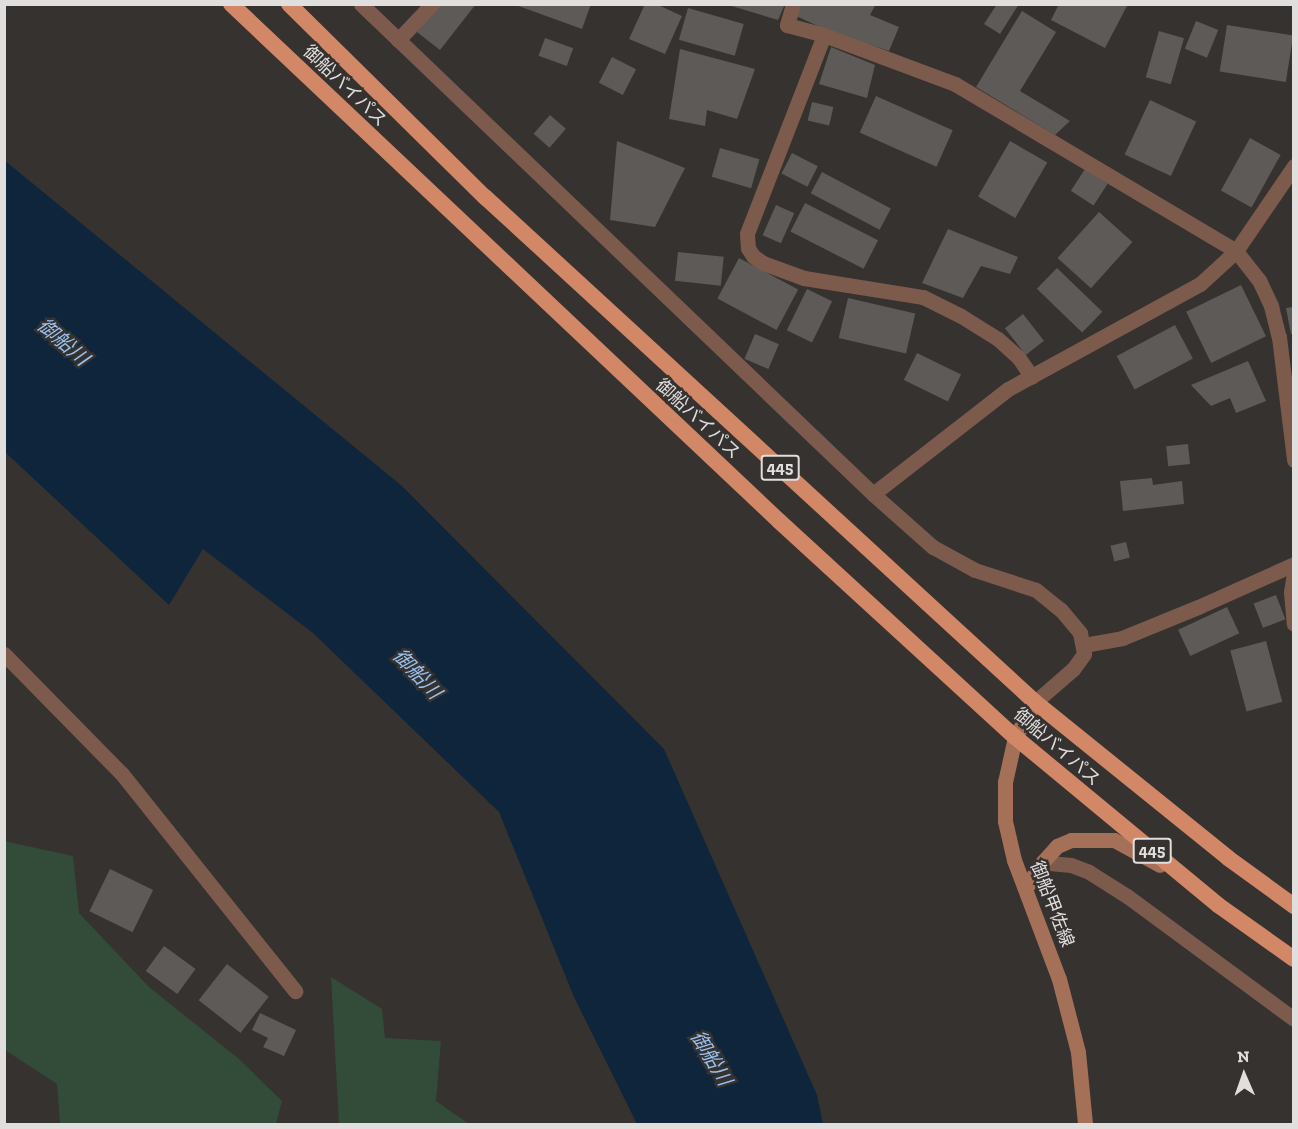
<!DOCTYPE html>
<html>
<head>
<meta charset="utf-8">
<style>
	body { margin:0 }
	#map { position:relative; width:1298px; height:1129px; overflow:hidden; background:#353230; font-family:"Zilla Slab","Noto Sans JP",serif }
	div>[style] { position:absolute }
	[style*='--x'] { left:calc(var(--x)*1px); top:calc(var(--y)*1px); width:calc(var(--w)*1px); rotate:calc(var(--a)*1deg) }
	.green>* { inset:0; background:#334b39 }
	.water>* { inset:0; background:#0f253c }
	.building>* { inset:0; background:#5d5a57; transform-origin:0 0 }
	.service>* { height:15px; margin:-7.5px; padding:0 7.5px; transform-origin:7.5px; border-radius:7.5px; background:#7c5b4c }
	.minor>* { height:15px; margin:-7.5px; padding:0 7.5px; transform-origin:7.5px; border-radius:7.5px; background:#7c5b4c }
	.secondary>* { height:15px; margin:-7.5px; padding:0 7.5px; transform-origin:7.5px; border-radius:7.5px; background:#a57058 }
	.trunk>* { height:16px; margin:-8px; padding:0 8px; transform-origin:8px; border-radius:8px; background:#d28766 }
	span { translate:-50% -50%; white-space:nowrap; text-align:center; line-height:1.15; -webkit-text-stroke:5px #353230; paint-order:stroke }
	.shield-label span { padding:2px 4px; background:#353230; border:2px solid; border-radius:4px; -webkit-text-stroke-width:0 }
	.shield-label { font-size:16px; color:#e1dfde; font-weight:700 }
	.street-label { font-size:18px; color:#e1dfde }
	.water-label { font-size:20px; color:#97c2f1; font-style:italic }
	.frame { position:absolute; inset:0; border:6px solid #e1dfde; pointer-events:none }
	.north { position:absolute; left:1214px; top:1045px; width:60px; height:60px; -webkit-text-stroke:4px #353230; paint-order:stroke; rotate:358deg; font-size:16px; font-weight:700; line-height:24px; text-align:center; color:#e1dfde }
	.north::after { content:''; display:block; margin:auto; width:21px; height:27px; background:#e1dfde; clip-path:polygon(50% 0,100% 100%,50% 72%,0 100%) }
</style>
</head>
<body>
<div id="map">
	<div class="green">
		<i style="clip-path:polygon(4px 841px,73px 856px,79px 913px,149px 987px,239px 1059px,282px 1101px,276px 1124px,60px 1124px,57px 1084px,5px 1050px)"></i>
		<i style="clip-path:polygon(331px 977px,382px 1009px,385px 1038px,441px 1041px,436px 1101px,469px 1124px,339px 1124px)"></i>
	</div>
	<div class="water">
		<i style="clip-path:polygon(4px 160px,402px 486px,664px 749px,817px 1095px,823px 1124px,637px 1124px,574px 997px,499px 812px,313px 633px,203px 549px,169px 605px,5px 452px)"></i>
	</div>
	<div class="building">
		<i style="clip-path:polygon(438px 4px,476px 4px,440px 50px,417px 32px)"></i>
		<i style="clip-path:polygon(513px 4px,591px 4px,582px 29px)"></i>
		<i style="clip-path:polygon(645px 4px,656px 4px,682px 16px,665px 54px,629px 39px)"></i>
		<i style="clip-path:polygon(725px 4px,785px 4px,778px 20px)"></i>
		<i style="clip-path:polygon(799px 4px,876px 4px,870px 15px,899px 27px,889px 51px,831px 32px,794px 15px)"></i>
		<i style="clip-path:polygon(997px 4px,1019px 4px,1000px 34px,984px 24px)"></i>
		<i style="clip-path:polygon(1059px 4px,1128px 4px,1105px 48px,1051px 20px)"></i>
		<i style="left:688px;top:8px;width:58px;height:33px;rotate:16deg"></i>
		<i style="clip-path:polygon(1022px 11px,1056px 32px,1020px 91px,1070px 121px,1055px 135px,976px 87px)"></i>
		<i style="left:1196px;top:21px;width:24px;height:30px;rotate:22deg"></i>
		<i style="left:1227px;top:25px;width:67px;height:47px;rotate:9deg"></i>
		<i style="left:1159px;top:31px;width:26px;height:48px;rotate:16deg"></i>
		<i style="left:545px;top:38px;width:30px;height:19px;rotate:20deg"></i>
		<i style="clip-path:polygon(831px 47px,875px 65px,867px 98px,819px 84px)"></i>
		<i style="clip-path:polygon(680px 49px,755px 69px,737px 119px,707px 110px,705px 126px,669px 119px)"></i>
		<i style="left:612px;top:57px;width:27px;height:29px;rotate:27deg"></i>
		<i style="left:876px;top:96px;width:84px;height:40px;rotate:24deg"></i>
		<i style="left:1150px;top:100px;width:51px;height:60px;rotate:25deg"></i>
		<i style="left:812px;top:102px;width:22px;height:19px;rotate:13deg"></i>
		<i style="left:550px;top:115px;width:21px;height:25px;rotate:41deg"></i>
		<i style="left:1250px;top:138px;width:35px;height:60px;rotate:29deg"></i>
		<i style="clip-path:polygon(617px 141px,685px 168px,655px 227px,610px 220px)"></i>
		<i style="left:1010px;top:141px;width:43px;height:64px;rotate:30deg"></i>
		<i style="left:720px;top:148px;width:41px;height:30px;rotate:16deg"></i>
		<i style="left:792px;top:153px;width:29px;height:23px;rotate:27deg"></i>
		<i style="left:1085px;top:169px;width:27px;height:26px;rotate:33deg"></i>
		<i style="left:822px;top:172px;width:78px;height:24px;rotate:28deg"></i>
		<i style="left:805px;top:203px;width:82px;height:32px;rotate:27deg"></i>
		<i style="left:776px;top:205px;width:20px;height:33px;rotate:24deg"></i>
		<i style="left:1099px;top:212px;width:45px;height:62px;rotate:42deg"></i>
		<i style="clip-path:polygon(948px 229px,1018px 257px,1010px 274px,981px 266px,963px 298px,922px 283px)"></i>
		<i style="left:678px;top:252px;width:46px;height:29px;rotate:6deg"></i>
		<i style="left:739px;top:258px;width:67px;height:46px;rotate:28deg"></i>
		<i style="left:1057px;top:268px;width:63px;height:29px;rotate:44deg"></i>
		<i style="left:1241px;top:285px;width:57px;height:61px;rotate:64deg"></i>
		<i style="left:807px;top:289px;width:28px;height:46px;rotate:26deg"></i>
		<i style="left:848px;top:298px;width:69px;height:41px;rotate:13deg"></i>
		<i style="clip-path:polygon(1293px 307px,1293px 334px,1291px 334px,1286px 308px)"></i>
		<i style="left:1023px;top:314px;width:34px;height:23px;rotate:52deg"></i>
		<i style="left:1175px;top:325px;width:38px;height:66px;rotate:62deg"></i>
		<i style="left:755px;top:334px;width:26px;height:27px;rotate:23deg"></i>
		<i style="left:917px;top:353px;width:49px;height:30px;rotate:26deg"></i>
		<i style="clip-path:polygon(1248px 361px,1266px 401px,1236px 413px,1230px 398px,1211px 406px,1191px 385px)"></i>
		<i style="left:1188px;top:444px;width:20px;height:22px;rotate:84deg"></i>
		<i style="clip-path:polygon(1152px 478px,1153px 485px,1182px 481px,1184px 504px,1123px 511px,1120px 481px)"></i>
		<i style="left:1126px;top:542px;width:16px;height:16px;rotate:76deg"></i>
		<i style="left:1276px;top:595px;width:26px;height:24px;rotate:69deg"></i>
		<i style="left:1227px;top:607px;width:29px;height:54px;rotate:65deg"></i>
		<i style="left:1266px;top:641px;width:63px;height:37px;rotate:75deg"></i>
		<i style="left:110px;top:869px;width:48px;height:47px;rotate:26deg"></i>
		<i style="left:164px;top:946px;width:39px;height:31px;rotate:36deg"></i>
		<i style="left:227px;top:964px;width:53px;height:46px;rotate:38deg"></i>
		<i style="clip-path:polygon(260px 1013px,296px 1030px,284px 1056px,263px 1047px,268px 1038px,252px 1030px)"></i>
	</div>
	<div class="service">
		<i style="--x:793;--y:4;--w:22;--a:106"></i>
		<i style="--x:787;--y:25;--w:38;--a:15"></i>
		<i style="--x:824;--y:35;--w:140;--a:20.5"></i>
		<i style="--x:955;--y:84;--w:327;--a:30.7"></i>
		<i style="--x:824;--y:35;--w:213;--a:111.2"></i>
		<i style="--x:747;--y:234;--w:14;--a:86"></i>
		<i style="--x:748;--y:248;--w:9;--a:58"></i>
		<i style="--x:753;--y:256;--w:12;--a:35"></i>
		<i style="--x:763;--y:263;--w:44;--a:20.1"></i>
		<i style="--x:804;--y:278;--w:121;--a:9.1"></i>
		<i style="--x:923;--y:297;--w:42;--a:26.6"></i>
		<i style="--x:961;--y:316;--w:44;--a:31.9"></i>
		<i style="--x:998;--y:339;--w:27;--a:42"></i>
		<i style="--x:1018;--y:357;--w:24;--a:55"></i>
		<i style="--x:398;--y:40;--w:50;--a:-46.6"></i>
		<i style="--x:1039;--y:866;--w:10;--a:-17"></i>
		<i style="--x:1049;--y:863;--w:22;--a:5"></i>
		<i style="--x:1071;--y:865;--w:19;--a:21"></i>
		<i style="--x:1089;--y:872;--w:45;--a:32.3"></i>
	</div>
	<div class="minor">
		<i style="--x:361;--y:4;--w:709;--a:43.74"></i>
		<i style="--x:873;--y:494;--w:80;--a:41.5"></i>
		<i style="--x:933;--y:547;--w:48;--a:28.7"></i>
		<i style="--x:975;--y:570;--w:64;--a:18.2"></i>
		<i style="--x:1036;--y:590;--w:32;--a:39"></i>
		<i style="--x:1061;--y:610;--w:30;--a:50"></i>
		<i style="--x:1080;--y:633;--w:21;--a:79"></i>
		<i style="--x:1084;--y:654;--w:19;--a:126"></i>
		<i style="--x:1073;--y:669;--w:50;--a:139"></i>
		<i style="--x:1236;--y:251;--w:37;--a:52"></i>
		<i style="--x:1259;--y:280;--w:29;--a:65"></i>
		<i style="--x:1271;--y:306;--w:32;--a:76"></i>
		<i style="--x:1279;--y:337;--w:124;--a:83"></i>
		<i style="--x:873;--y:494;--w:171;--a:-37.9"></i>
		<i style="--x:1008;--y:389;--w:219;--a:-28.7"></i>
		<i style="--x:1200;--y:284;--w:49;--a:-42.5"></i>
		<i style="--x:1236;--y:251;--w:103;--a:-55.7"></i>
		<i style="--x:1294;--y:573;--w:19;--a:99"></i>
		<i style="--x:1291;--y:592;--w:32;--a:85"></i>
		<i style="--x:1084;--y:645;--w:39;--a:-10"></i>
		<i style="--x:1122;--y:638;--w:82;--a:-22.2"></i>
		<i style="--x:1198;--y:607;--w:105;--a:-24.1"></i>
		<i style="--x:4;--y:654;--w:168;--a:45.5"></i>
		<i style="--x:122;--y:774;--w:278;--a:51.4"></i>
		<i style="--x:1127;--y:896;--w:207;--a:36.4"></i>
	</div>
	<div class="secondary">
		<i style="--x:1035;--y:702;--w:40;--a:119.7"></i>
		<i style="--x:1015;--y:737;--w:46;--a:102.5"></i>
		<i style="--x:1005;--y:782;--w:39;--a:90"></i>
		<i style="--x:1005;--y:821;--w:40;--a:77"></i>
		<i style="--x:1014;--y:860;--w:127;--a:69.3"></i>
		<i style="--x:1059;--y:979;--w:75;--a:75.4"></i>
		<i style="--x:1078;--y:1052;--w:72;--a:84.4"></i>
		<i style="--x:1026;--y:888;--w:26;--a:-59"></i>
		<i style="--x:1039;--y:866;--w:27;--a:-48"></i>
		<i style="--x:1057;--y:846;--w:15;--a:-23"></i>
		<i style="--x:1071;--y:840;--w:43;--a:0"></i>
		<i style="--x:1114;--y:840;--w:52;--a:28.5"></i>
	</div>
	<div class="trunk">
		<i style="--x:231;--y:4;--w:753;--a:43.33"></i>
		<i style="--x:779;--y:521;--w:320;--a:42.5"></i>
		<i style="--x:1015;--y:737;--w:264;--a:39.6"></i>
		<i style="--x:1218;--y:905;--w:93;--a:35.4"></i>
		<i style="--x:289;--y:4;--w:275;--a:44.6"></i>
		<i style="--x:485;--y:197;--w:747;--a:42.56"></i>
		<i style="--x:1035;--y:702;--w:248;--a:38.9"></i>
		<i style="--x:1228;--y:858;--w:82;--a:36"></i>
	</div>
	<div class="shield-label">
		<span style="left:780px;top:468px">445</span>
		<span style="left:1152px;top:851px">445</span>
	</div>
	<div class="street-label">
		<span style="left:345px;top:86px;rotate:44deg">御船バイパス</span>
		<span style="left:698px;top:419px;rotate:43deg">御船バイパス</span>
		<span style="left:1057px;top:747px;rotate:41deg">御船バイパス</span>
		<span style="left:1052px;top:904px;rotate:69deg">御船甲佐線</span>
	</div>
	<div class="water-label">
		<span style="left:63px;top:342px;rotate:41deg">御船川</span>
		<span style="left:417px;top:674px;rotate:47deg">御船川</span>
		<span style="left:711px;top:1058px;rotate:59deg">御船川</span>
	</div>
	<div class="frame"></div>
	<div class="north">N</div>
</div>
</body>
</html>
